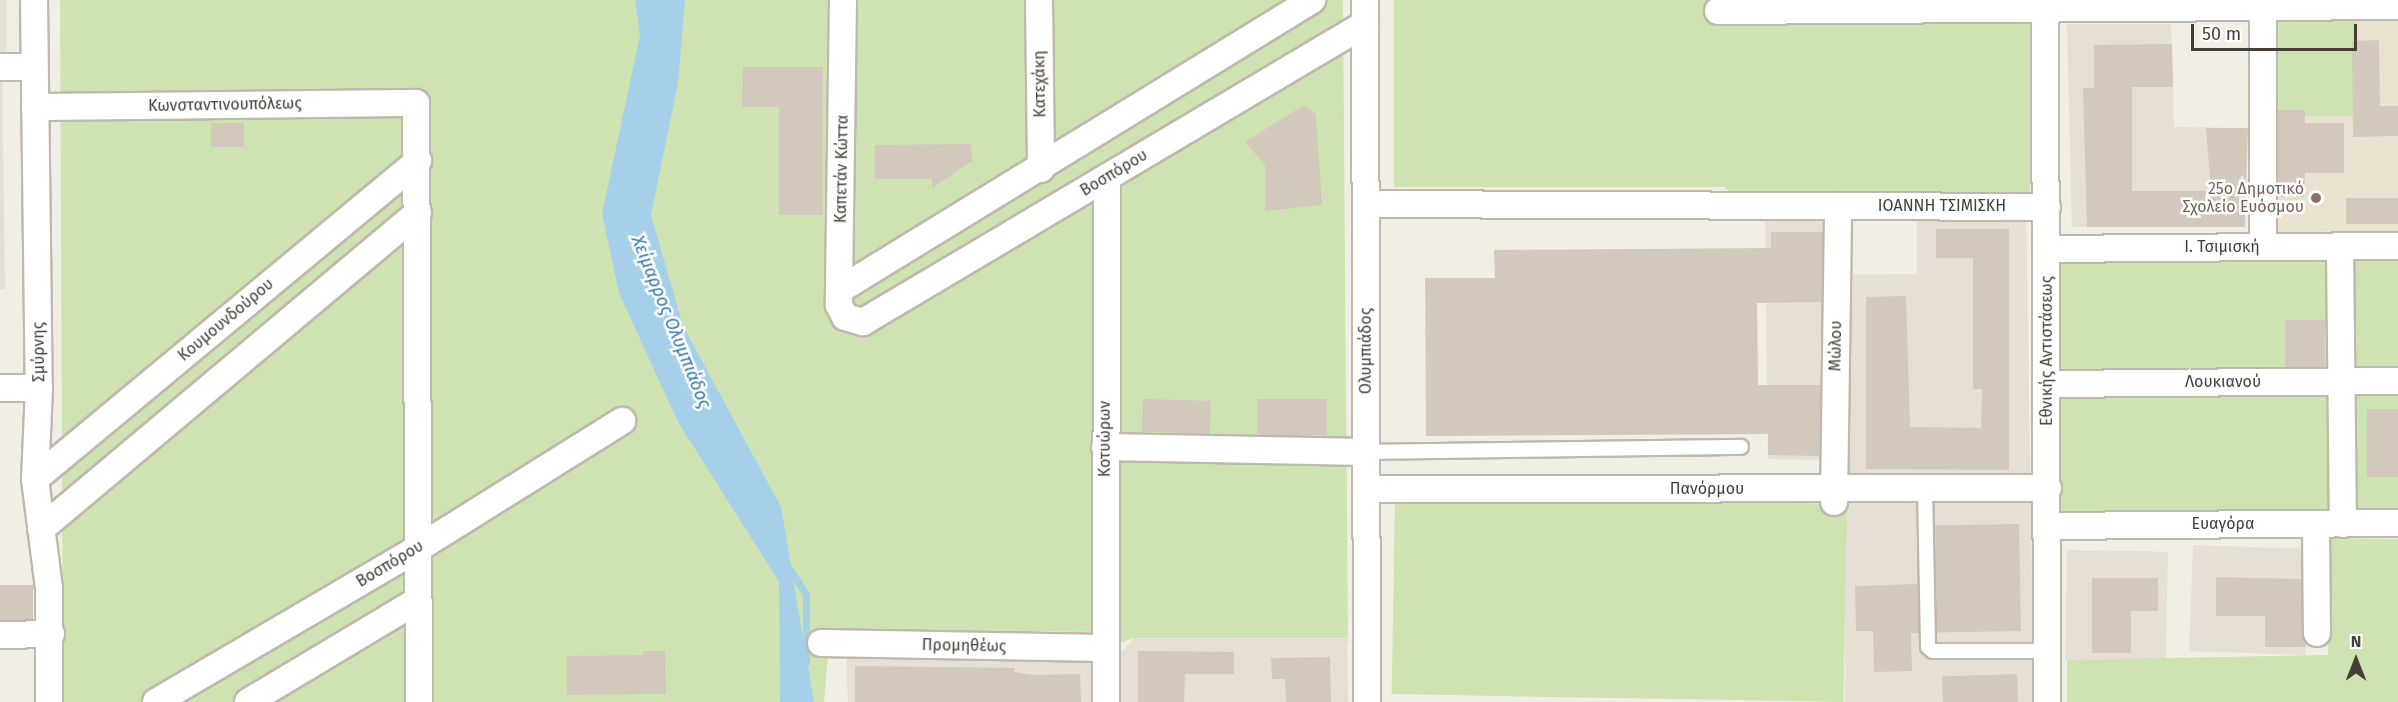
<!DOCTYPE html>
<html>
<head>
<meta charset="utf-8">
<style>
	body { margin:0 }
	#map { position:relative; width:2398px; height:702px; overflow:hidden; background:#f1eee6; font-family:"Fira Sans",sans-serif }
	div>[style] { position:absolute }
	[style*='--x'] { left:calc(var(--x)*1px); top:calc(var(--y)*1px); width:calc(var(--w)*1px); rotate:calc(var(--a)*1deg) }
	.residential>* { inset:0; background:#e5dfd4; transform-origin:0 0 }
	.education>* { inset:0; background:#eae2d0 }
	.green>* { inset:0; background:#cee3b1; transform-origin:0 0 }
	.water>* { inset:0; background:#a6d0ea }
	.stream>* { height:7px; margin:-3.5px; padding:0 3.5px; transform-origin:3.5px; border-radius:3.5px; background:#a6d0ea }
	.building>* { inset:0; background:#d2c9bc; transform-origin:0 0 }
	.roads { filter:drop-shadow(2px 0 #bfb8ac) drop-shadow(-2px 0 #bfb8ac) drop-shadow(0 2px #bfb8ac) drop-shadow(0 -2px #bfb8ac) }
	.service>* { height:14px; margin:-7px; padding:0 7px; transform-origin:7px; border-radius:7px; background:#fff }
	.minor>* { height:26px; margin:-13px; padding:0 13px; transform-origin:13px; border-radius:13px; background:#fff }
	.dots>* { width:16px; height:16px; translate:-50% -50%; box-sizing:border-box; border:3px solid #fff; border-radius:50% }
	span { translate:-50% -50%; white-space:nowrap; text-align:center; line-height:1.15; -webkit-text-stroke:5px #fff; paint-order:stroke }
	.street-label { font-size:16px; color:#443e36 }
	.education-label { font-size:16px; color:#785e54 }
	.right { translate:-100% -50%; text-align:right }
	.water-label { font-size:18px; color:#377aa7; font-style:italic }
	.north { position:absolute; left:2326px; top:630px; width:60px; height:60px; -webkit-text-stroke:4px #fff; paint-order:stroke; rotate:0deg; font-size:16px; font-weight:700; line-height:24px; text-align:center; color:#443e36 }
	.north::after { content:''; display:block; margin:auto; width:21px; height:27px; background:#443e36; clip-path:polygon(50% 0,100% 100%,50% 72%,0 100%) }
	.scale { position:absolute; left:2191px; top:24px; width:166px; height:27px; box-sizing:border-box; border:3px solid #443e36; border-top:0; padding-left:8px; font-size:18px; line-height:21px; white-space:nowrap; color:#443e36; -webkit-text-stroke:4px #fff; paint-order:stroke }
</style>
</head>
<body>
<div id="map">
	<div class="residential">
		<i style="left:0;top:0;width:7px;height:58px"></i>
		<i style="clip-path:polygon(2067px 24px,2171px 24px,2174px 127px,2245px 128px,2245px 227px,2072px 227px)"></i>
		<i style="clip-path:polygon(0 80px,2px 80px,5px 289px,0 289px)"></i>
		<i style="clip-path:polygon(2026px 213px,2034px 702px,1845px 702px,1846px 460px,1768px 459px,1765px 218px,1825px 217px,1826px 275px,1917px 274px,1917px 214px)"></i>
		<i style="left:2193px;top:545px;width:116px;height:106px;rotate:2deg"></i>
		<i style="left:2067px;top:550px;width:101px;height:110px;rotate:1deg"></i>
		<i style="clip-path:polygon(1134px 638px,1347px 638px,1348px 702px,848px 702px,846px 650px,1123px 651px)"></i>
	</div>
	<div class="education">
		<i style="clip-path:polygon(2357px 19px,2398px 19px,2398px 231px,2275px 232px,2272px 118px,2359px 116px)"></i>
	</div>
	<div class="green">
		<i style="clip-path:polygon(60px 0,1343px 0,1348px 645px,1347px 638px,1134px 638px,1117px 644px,1117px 632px,830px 630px,824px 702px,63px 702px)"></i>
		<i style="clip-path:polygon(1394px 0,2030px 0,2030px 198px,1739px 199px,1724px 187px,1394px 187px)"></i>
		<i style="left:2357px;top:19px;width:97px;height:88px;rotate:89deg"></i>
		<i style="left:2398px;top:258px;width:253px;height:337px;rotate:90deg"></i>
		<i style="left:1847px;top:504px;width:198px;height:452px;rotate:91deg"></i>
		<i style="clip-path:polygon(2330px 538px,2398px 539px,2398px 702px,2067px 702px,2067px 660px,2328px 655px)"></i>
	</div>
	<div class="water">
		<i style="clip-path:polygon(635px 0,685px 0,678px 83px,651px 215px,683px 326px,781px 507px,814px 702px,780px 702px,779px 582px,678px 422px,619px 293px,602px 214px,640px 35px)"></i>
	</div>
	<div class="stream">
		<i style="--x:787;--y:565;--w:35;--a:57"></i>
		<i style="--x:806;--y:594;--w:68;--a:90"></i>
	</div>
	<div class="building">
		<i style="clip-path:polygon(2379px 40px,2380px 106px,2398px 106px,2398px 136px,2353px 137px,2352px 41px)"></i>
		<i style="clip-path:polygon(2172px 44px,2173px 87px,2132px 87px,2132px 191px,2211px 191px,2206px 128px,2248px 128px,2245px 227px,2087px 227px,2083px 88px,2094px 88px,2094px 45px)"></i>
		<i style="clip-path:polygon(743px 67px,823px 67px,823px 215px,779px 215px,779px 107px,742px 107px)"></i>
		<i style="clip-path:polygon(1304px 105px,1316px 114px,1322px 205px,1265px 211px,1265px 165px,1245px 142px)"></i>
		<i style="clip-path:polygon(2278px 110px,2305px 110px,2305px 123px,2344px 123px,2344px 173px,2305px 173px,2304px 197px,2278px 197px)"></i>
		<i style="left:211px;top:123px;width:33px;height:24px"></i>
		<i style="clip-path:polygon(971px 144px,972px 161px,932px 188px,932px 179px,875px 179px,875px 145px)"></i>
		<i style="left:2398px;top:198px;width:26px;height:52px;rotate:90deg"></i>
		<i style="clip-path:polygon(1936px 229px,2009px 229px,2009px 470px,1866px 469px,1866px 297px,1906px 296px,1910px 427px,1981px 428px,1982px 389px,1973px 389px,1973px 258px,1936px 258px)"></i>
		<i style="clip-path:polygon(1771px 232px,1823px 232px,1822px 302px,1757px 303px,1758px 385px,1821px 385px,1820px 456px,1768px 455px,1768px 434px,1426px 436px,1425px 278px,1495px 278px,1494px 250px,1771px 248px)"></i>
		<i style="left:2325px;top:320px;width:47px;height:40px;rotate:90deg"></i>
		<i style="left:1257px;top:399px;width:70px;height:36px"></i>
		<i style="left:1211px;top:401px;width:33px;height:68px;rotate:92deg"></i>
		<i style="left:2367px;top:409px;width:31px;height:68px"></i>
		<i style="left:2019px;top:524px;width:107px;height:84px;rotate:89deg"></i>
		<i style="clip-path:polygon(2216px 577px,2302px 579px,2306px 647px,2265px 647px,2265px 616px,2216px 616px)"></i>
		<i style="clip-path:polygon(2092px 578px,2158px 578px,2158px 611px,2131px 611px,2131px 653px,2092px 653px)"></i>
		<i style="clip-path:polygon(1918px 584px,1919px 633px,1911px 633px,1912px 671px,1874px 672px,1873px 631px,1856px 631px,1855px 586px)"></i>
		<i style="left:0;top:585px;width:33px;height:35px"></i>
		<i style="clip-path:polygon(643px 651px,665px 651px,666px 694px,567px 695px,567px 656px,643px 655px)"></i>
		<i style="clip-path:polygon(1138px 651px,1234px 652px,1234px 674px,1185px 674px,1184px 702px,1138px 702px)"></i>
		<i style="clip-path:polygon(1330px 657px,1331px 702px,1286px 702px,1285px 679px,1272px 679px,1271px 658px)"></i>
		<i style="clip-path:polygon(855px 666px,1015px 668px,1014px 672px,1035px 675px,1080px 674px,1081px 702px,855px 702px)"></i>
		<i style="left:2017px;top:674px;width:28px;height:75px;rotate:88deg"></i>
	</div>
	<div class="roads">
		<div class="service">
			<i style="--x:1366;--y:452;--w:375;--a:-0.8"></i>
			<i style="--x:1925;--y:488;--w:159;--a:88.9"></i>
			<i style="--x:1928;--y:647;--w:6;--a:39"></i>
			<i style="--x:1933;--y:651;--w:115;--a:0"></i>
		</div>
		<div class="minor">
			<i style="--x:34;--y:0;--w:388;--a:89.3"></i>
			<i style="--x:39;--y:388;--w:91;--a:92.5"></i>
			<i style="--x:35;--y:479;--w:110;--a:82.7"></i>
			<i style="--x:49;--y:588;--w:114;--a:90"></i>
			<i style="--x:843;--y:0;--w:305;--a:90.8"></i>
			<i style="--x:839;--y:305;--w:13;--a:63"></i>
			<i style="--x:845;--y:317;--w:19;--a:16"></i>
			<i style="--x:863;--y:322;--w:584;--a:-30.69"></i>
			<i style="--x:1039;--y:0;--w:169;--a:89.3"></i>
			<i style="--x:1365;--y:0;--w:702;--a:89.84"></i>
			<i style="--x:2045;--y:0;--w:702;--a:89.84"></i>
			<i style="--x:2263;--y:7;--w:240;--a:90"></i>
			<i style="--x:1718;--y:11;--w:680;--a:-0.42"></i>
			<i style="--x:0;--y:67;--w:34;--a:0"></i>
			<i style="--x:35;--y:107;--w:381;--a:-0.6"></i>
			<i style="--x:416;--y:103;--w:599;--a:89.71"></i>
			<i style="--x:1366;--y:204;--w:681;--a:0.25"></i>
			<i style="--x:2340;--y:246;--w:278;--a:89.4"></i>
			<i style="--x:2047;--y:249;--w:351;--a:-0.5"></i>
			<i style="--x:841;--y:289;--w:553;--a:-31.53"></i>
			<i style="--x:2047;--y:384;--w:351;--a:-0.5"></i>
			<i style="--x:0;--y:388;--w:39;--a:0"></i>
			<i style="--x:1105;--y:447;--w:261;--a:1.1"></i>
			<i style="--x:35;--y:479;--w:498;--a:-39.7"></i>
			<i style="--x:1366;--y:489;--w:682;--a:-0.08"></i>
			<i style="--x:1834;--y:502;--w:296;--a:-89.2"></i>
			<i style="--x:2316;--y:524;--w:109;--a:89.5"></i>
			<i style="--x:2048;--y:526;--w:350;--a:-0.5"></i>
			<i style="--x:41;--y:529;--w:492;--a:-40"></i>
			<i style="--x:0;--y:635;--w:51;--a:-1.1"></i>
			<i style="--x:821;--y:643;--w:285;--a:1"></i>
			<i style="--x:156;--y:702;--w:303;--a:-30.4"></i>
			<i style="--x:417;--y:549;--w:242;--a:-32"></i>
			<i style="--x:248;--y:702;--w:195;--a:-30.9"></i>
			<i style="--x:1106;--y:702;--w:525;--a:-89.89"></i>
		</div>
	</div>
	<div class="dots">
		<i style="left:2316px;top:198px;background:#8d6e63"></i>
	</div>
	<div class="street-label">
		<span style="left:1040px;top:84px;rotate:-91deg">Κατεχάκη</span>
		<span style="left:225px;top:105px;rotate:-1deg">Κωνσταντινουπόλεως</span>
		<span style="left:842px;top:169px;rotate:-89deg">Καπετάν Κώττα</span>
		<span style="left:1114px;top:173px;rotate:-31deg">Βοσπόρου</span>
		<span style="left:1942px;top:206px">ΙΟΑΝΝΗ ΤΣΙΜΙΣΚΗ</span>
		<span style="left:2222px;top:247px">Ι. Τσιμισκή</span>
		<span style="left:226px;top:320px;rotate:-40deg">Κουμουνδούρου</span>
		<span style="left:1836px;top:346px;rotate:-89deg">Μώλου</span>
		<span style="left:1366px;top:351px;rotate:-90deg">Ολυμπιάδος</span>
		<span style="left:2047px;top:351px;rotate:-90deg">Εθνικής Αντιστάσεως</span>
		<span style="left:39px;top:352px;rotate:-91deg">Σμύρνης</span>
		<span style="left:2223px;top:382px">Λουκιανού</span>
		<span style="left:1105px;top:439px;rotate:-90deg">Κοτυώρων</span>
		<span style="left:1707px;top:489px">Πανόρμου</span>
		<span style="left:2223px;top:524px">Ευαγόρα</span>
		<span style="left:390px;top:564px;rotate:-31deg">Βοσπόρου</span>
		<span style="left:964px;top:646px;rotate:1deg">Προμηθέως</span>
	</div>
	<div class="education-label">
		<span class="right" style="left:2304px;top:198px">25ο Δημοτικό<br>Σχολείο Ευόσμου</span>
	</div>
	<div class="water-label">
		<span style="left:671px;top:322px;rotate:68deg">Χείμαρρος Ολυμπιάδος</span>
	</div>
	<div class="north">N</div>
	<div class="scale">50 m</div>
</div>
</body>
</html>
